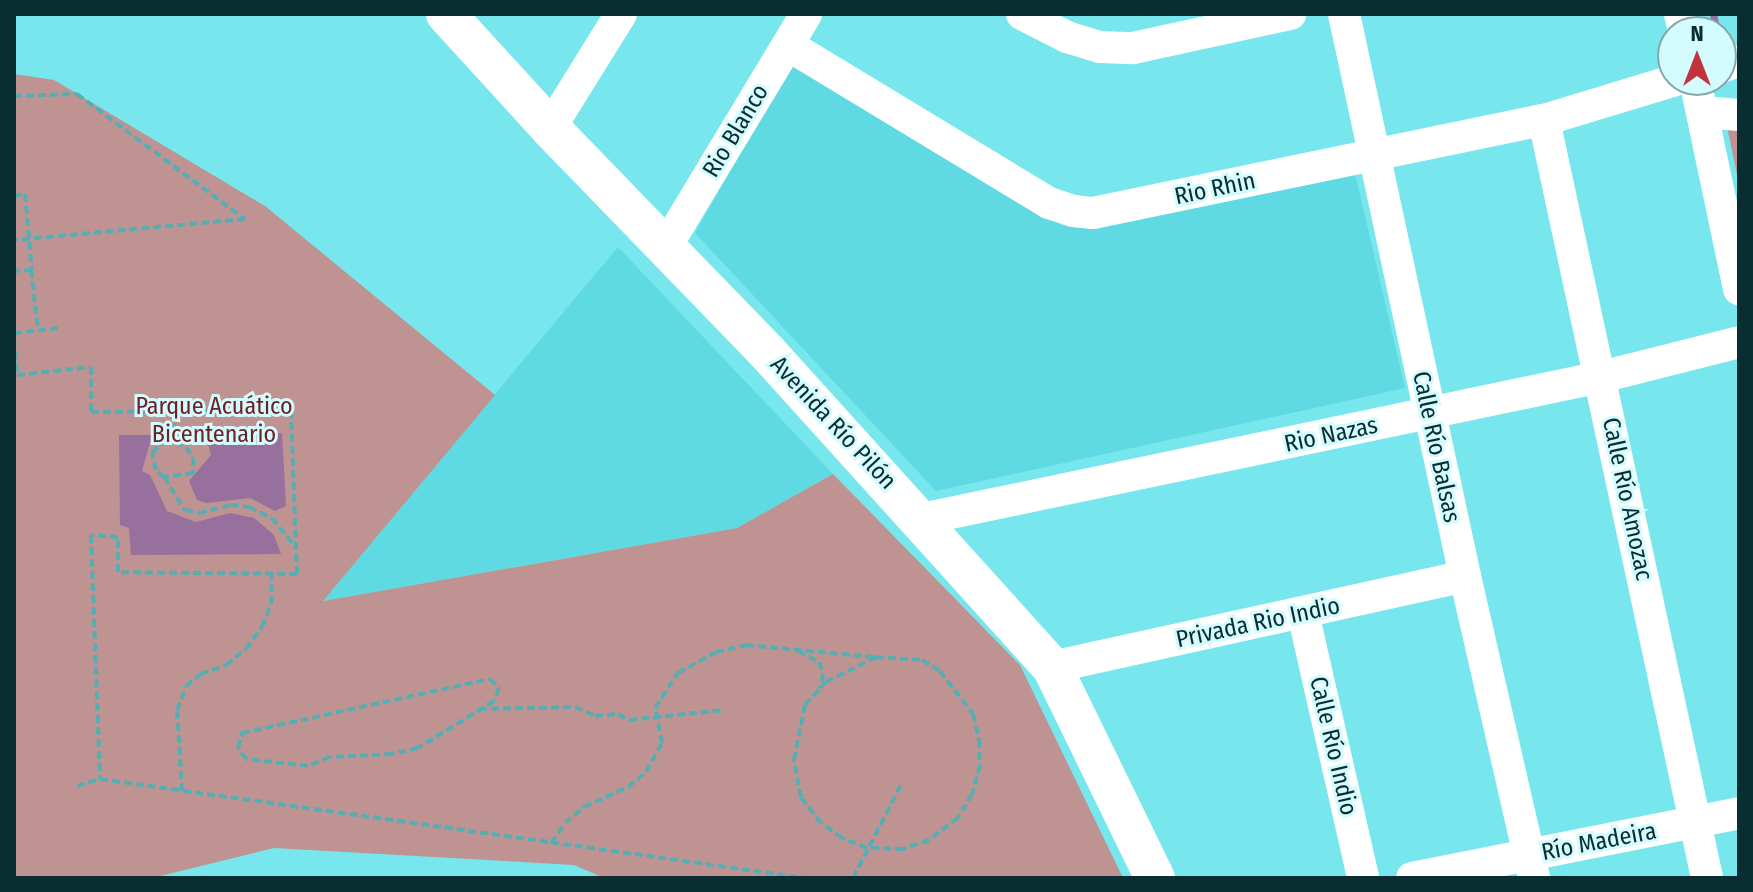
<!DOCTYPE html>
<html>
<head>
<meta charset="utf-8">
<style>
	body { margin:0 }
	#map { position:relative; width:1753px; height:892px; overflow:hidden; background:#78e6ed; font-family:"Fira Sans Condensed",sans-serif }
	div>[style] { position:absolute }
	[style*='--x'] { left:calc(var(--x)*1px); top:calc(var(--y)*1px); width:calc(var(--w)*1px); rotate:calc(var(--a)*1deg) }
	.built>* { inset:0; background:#5fdae2 }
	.green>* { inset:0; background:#bf9391 }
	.water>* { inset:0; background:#97709d }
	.stream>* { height:7px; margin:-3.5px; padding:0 3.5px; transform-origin:3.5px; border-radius:3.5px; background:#97709d }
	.path>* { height:4px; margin-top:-2px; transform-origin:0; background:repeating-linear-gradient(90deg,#56aeb3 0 8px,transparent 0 12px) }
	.minor>* { height:32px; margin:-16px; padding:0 16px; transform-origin:16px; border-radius:16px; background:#fff }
	.major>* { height:40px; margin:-20px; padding:0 20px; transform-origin:20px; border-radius:20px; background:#fff }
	span { translate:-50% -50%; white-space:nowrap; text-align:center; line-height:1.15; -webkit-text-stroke:6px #d4fbfe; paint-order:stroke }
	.street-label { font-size:24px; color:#092d30 }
	.park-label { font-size:24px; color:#702125 }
	.frame { position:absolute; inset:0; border:16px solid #092d30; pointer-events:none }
	.north { position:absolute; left:1657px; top:16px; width:80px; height:80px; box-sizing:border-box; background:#d4fbfe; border:2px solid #83a9ac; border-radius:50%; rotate:0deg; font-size:22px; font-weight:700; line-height:32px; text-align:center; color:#092d30 }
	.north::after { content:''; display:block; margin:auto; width:28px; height:36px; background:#c3333e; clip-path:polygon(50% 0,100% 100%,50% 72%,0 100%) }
</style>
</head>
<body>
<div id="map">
	<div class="built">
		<i style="clip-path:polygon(793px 60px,1063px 226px,1355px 173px,1405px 388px,936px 491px,695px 233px)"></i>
		<i style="clip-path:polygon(618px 247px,833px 474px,737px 528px,322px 601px)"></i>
	</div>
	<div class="green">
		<i style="clip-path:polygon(14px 74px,54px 80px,265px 206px,495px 395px,323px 601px,737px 528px,833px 474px,1020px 665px,1123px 878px,604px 878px,574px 865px,274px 848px,152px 878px,14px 878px)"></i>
		<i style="clip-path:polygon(1726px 122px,1739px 127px,1739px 184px)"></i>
	</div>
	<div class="water">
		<i style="clip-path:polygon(257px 427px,263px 430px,261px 438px,267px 440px,271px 433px,282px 433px,286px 506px,275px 511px,250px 498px,206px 503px,197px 500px,189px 481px,211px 455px,207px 440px,210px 433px,226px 431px,228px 437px,239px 429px)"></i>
		<i style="clip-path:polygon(119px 435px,152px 435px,142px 471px,150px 475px,167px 511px,196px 522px,230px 513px,254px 518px,274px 535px,281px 554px,131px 555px,129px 528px,120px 525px)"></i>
	</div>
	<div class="stream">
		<i style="--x:1713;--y:14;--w:9;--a:77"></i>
	</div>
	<div class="path">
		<i style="--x:14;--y:96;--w:63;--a:-1.8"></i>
		<i style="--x:77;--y:94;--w:209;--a:36.7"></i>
		<i style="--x:245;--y:219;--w:232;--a:174.8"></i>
		<i style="--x:14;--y:196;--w:11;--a:-10"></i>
		<i style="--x:25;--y:194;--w:76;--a:84.7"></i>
		<i style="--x:32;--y:270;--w:18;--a:177"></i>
		<i style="--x:31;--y:270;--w:60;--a:83.3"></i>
		<i style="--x:14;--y:333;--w:46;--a:-6.2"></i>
		<i style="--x:14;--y:340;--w:35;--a:85"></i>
		<i style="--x:17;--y:375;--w:74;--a:-6.2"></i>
		<i style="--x:91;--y:367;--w:45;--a:90"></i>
		<i style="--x:91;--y:412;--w:200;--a:-0.6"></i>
		<i style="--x:291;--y:410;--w:164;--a:87.9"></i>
		<i style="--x:297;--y:574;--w:179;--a:-179.4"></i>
		<i style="--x:118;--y:572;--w:35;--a:-90"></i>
		<i style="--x:118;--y:537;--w:27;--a:-176"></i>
		<i style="--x:91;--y:535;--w:244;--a:87.9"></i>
		<i style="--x:173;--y:411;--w:31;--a:86"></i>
		<i style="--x:175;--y:442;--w:12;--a:24"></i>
		<i style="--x:186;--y:447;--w:13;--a:58"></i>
		<i style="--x:193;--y:458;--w:15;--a:90"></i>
		<i style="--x:193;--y:473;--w:29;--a:172"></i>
		<i style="--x:164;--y:477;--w:11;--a:-139"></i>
		<i style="--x:156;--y:470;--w:17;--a:-103"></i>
		<i style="--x:152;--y:453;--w:12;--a:-48"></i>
		<i style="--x:160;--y:444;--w:15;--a:-8"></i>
		<i style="--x:164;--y:477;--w:39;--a:58"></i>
		<i style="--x:185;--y:510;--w:14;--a:12"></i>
		<i style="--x:199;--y:513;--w:33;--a:-14"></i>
		<i style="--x:231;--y:505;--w:18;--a:6"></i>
		<i style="--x:249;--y:507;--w:25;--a:26"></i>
		<i style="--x:272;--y:518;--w:38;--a:51"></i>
		<i style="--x:798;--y:651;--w:24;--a:28"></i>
		<i style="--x:819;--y:662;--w:13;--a:72"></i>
		<i style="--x:823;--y:674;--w:15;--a:101"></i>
		<i style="--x:876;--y:657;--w:46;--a:3.7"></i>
		<i style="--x:922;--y:660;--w:21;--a:31"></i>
		<i style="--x:940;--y:671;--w:54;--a:52.5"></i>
		<i style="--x:973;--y:714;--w:27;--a:77"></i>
		<i style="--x:979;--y:740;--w:25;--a:88"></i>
		<i style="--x:980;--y:765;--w:30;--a:105"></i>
		<i style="--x:972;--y:794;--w:28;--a:120"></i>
		<i style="--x:958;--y:818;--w:36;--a:143"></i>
		<i style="--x:929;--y:840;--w:28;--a:161"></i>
		<i style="--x:903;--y:849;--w:36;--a:-178"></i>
		<i style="--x:867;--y:848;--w:27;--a:-158"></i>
		<i style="--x:842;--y:838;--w:26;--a:-144"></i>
		<i style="--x:821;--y:823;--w:33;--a:-128"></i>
		<i style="--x:801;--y:797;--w:38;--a:-101"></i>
		<i style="--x:794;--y:760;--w:56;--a:-78.7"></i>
		<i style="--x:805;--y:705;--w:31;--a:-48"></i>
		<i style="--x:826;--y:682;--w:56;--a:-26.6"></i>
		<i style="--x:490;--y:679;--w:13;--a:45"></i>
		<i style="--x:499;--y:688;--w:14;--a:111"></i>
		<i style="--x:494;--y:701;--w:89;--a:148.3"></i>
		<i style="--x:418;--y:748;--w:27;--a:167"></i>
		<i style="--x:392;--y:754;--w:62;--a:177.2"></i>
		<i style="--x:330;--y:757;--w:24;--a:158"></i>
		<i style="--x:308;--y:766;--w:62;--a:-173.6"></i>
		<i style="--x:246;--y:759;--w:14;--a:-126"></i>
		<i style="--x:238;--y:748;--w:16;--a:-75"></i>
		<i style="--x:242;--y:733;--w:254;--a:-12.3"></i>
		<i style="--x:479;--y:709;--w:96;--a:-1.2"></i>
		<i style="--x:575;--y:707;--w:22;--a:24"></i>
		<i style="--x:595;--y:716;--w:23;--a:-5"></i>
		<i style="--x:618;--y:714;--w:13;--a:29"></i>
		<i style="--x:629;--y:720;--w:95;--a:-6.1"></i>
		<i style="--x:77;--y:786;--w:24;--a:-17"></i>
		<i style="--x:100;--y:779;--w:711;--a:8"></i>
		<i style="--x:182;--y:791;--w:81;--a:-93.5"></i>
		<i style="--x:177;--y:710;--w:26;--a:-69"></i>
		<i style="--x:186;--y:686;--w:19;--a:-39"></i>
		<i style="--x:201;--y:674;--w:27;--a:-20"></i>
		<i style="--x:226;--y:665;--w:26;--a:-39"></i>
		<i style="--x:246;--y:649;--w:27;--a:-54"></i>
		<i style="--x:262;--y:627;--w:25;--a:-69"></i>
		<i style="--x:271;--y:604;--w:30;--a:-88"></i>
		<i style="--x:551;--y:843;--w:24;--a:-55"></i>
		<i style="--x:565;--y:823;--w:25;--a:-40"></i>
		<i style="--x:584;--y:807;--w:48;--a:-24.4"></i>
		<i style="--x:628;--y:787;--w:23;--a:-40"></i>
		<i style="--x:646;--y:772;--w:33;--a:-61"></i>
		<i style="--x:662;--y:743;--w:36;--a:-101"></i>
		<i style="--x:655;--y:708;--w:42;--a:-56.7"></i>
		<i style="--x:678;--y:673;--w:43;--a:-28.9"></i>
		<i style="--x:716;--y:652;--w:31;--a:-13"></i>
		<i style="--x:746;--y:645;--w:128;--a:5.4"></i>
		<i style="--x:853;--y:878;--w:105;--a:-62.7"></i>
	</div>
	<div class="minor">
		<i style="--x:1022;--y:14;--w:51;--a:27.1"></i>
		<i style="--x:1067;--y:37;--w:34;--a:17"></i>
		<i style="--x:1100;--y:47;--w:33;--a:2"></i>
		<i style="--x:1133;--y:48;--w:161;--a:-12.2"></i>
		<i style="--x:1344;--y:14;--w:575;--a:77.85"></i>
		<i style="--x:1465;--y:576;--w:310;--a:77.1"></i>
		<i style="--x:1680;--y:14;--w:18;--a:77"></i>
		<i style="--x:788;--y:45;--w:305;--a:31.2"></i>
		<i style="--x:1049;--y:203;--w:25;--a:18"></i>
		<i style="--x:1073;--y:211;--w:20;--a:6"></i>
		<i style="--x:1093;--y:213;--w:460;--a:-11.7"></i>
		<i style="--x:1544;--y:120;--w:138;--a:-16.9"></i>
		<i style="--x:1721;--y:67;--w:19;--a:-18"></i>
		<i style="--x:1695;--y:80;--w:214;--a:78.1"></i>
		<i style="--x:1704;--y:112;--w:35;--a:5"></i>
		<i style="--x:1544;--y:120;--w:775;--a:77.86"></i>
		<i style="--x:550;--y:128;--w:134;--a:-58.1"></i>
		<i style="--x:665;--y:248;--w:273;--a:-58.9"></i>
		<i style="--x:922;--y:519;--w:694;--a:-11.81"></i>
		<i style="--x:1601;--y:377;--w:142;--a:-14.2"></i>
		<i style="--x:1303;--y:613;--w:272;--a:77.2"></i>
		<i style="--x:1052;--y:667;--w:423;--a:-12.4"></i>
		<i style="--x:1412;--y:878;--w:333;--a:-11.2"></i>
	</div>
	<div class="major">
		<i style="--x:446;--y:14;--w:154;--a:47.6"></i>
		<i style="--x:550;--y:128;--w:313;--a:45.9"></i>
		<i style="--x:768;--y:353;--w:423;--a:47.9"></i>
		<i style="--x:1052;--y:667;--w:235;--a:64"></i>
	</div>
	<div class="street-label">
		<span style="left:736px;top:131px;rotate:-59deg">Rio Blanco</span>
		<span style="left:1215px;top:189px;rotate:-12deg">Rio Rhin</span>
		<span style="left:833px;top:423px;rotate:47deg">Avenida Río Pilón</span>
		<span style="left:1331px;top:435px;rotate:-12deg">Rio Nazas</span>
		<span style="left:1436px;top:447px;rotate:78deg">Calle Río Balsas</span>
		<span style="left:1627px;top:499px;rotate:78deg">Calle Río Amozac</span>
		<span style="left:1258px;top:623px;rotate:-12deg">Privada Rio Indio</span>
		<span style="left:1333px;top:746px;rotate:77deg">Calle Río Indio</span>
		<span style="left:1599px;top:842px;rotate:-11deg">Río Madeira</span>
	</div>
	<div class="park-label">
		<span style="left:214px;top:421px">Parque Acuático<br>Bicentenario</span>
	</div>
	<div class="frame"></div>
	<div class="north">N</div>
</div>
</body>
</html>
